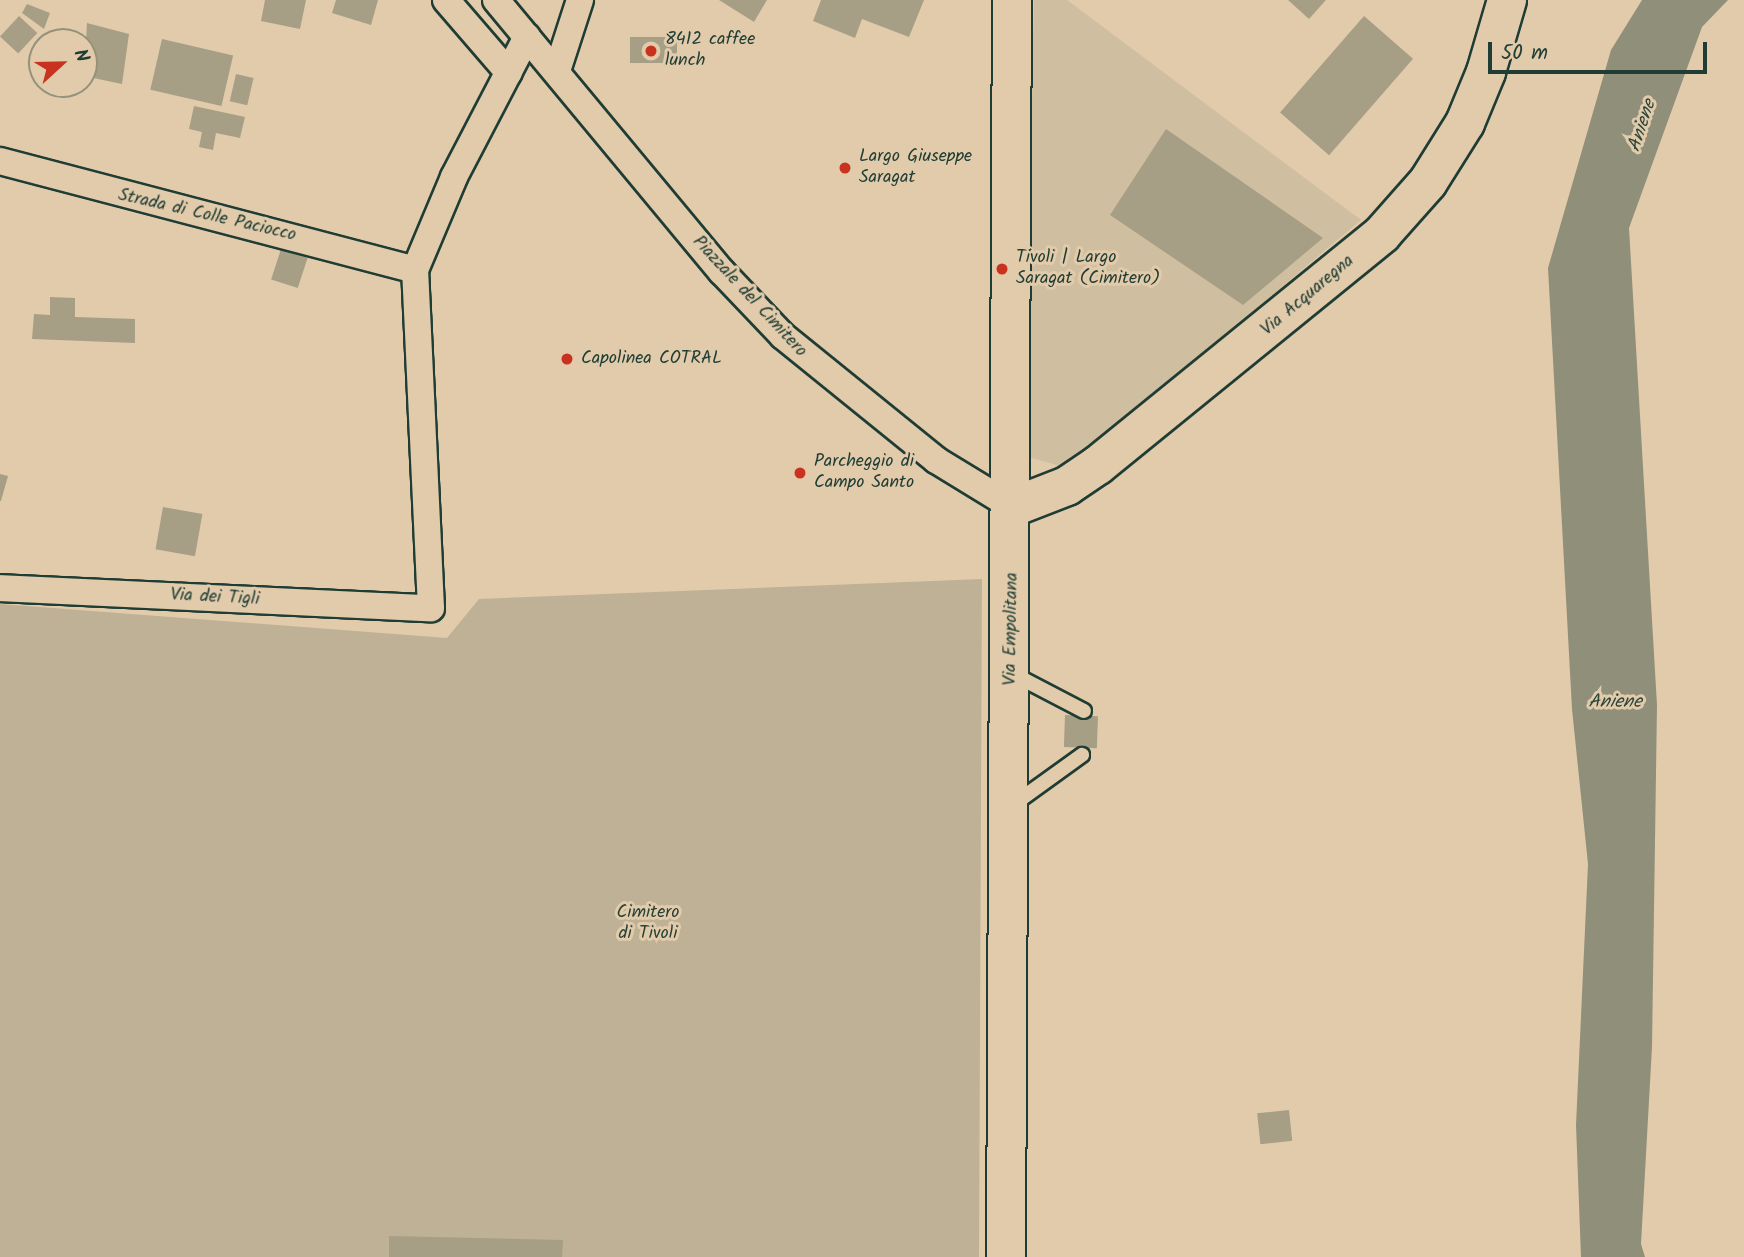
<!DOCTYPE html>
<html>
<head>
<meta charset="utf-8">
<style>
	body { margin:0 }
	#map { position:relative; width:1744px; height:1257px; overflow:hidden; background:#e2cbab; font-family:Kalam,sans-serif }
	div>[style] { position:absolute }
	[style*='--x'] { left:calc(var(--x)*1px); top:calc(var(--y)*1px); width:calc(var(--w)*1px); rotate:calc(var(--a)*1deg) }
	.built>* { inset:0; background:#d0bea0 }
	.green>* { inset:0; background:#bfb196 }
	.water>* { inset:0; background:#908f79 }
	.building>* { inset:0; background:#a69f86; transform-origin:0 0 }
	.roads { filter:drop-shadow(2px 0 #1f3d34) drop-shadow(-2px 0 #1f3d34) drop-shadow(0 2px #1f3d34) drop-shadow(0 -2px #1f3d34) }
	.service>* { height:14px; margin:-7px; padding:0 7px; transform-origin:7px; border-radius:7px; background:#e2cbab }
	.minor>* { height:26px; margin:-13px; padding:0 13px; transform-origin:13px; border-radius:13px; background:#e2cbab }
	.secondary>* { height:38px; margin:-19px; padding:0 19px; transform-origin:19px; border-radius:19px; background:#e2cbab }
	.dots>* { width:19px; height:19px; translate:-50% -50%; box-sizing:border-box; border:4px solid #e2cbab; border-radius:50% }
	span { translate:-50% -50%; white-space:nowrap; text-align:center; line-height:1.15; -webkit-text-stroke:6px #e2cbab; paint-order:stroke }
	.poi-label { font-size:18px; color:#1f3d34 }
	.left { translate:0 -50%; text-align:left }
	.street-label { font-size:18px; color:#1f3d34 }
	.park-label { font-size:18px; color:#274339 }
	.water-label { font-size:19px; color:#2a453b; font-style:italic }
	.north { position:absolute; left:28px; top:28px; width:70px; height:70px; box-sizing:border-box; background:#e2cbab; border:2px solid #94927b; border-radius:50%; rotate:68deg; font-size:19px; font-weight:700; line-height:28px; text-align:center; color:#1f3d34 }
	.north::after { content:''; display:block; margin:auto; width:24px; height:32px; background:#c8321e; clip-path:polygon(50% 0,100% 100%,50% 72%,0 100%) }
	.scale { position:absolute; left:1488px; top:42px; width:219px; height:32px; box-sizing:border-box; border:4px solid #1f3d34; border-top:0; padding-left:9px; font-size:21px; line-height:24px; white-space:nowrap; color:#1f3d34; -webkit-text-stroke:5px #e2cbab; paint-order:stroke }
</style>
</head>
<body>
<div id="map">
	<div class="built">
		<i style="clip-path:polygon(1034px 0,1067px 0,1361px 220px,1067px 468px,1025px 456px)"></i>
	</div>
	<div class="green">
		<i style="clip-path:polygon(982px 579px,979px 1257px,0 1257px,0 604px,447px 638px,479px 599px)"></i>
	</div>
	<div class="water">
		<i style="clip-path:polygon(1642px 0,1728px 0,1702px 27px,1629px 228px,1657px 705px,1652px 1047px,1641px 1244px,1645px 1257px,1581px 1257px,1576px 1125px,1588px 864px,1572px 709px,1548px 268px,1611px 50px)"></i>
	</div>
	<div class="building">
		<i style="clip-path:polygon(265px 0,306px 0,300px 29px,261px 21px)"></i>
		<i style="clip-path:polygon(336px 0,378px 0,371px 25px,332px 13px)"></i>
		<i style="clip-path:polygon(719px 0,767px 0,754px 22px)"></i>
		<i style="clip-path:polygon(821px 0,924px 0,909px 37px,862px 19px,855px 38px,813px 21px)"></i>
		<i style="clip-path:polygon(1288px 0,1326px 0,1309px 19px)"></i>
		<i style="clip-path:polygon(27px 4px,50px 13px,44px 29px,22px 13px)"></i>
		<i style="left:19px;top:16px;width:25px;height:28px;rotate:43deg"></i>
		<i style="left:1364px;top:16px;width:65px;height:128px;rotate:41deg"></i>
		<i style="clip-path:polygon(87px 23px,129px 34px,122px 84px,84px 76px)"></i>
		<i style="left:677px;top:37px;width:26px;height:47px;rotate:90deg"></i>
		<i style="left:162px;top:39px;width:73px;height:52px;rotate:13deg"></i>
		<i style="left:236px;top:74px;width:18px;height:28px;rotate:13deg"></i>
		<i style="clip-path:polygon(194px 106px,245px 117px,240px 138px,216px 133px,213px 150px,199px 147px,202px 132px,189px 129px)"></i>
		<i style="clip-path:polygon(1166px 129px,1323px 238px,1243px 305px,1110px 215px)"></i>
		<i style="left:281px;top:249px;width:28px;height:32px;rotate:18deg"></i>
		<i style="clip-path:polygon(50px 297px,75px 298px,75px 317px,135px 319px,135px 343px,32px 339px,34px 314px,50px 315px)"></i>
		<i style="clip-path:polygon(0 474px,8px 476px,1px 501px,0 501px)"></i>
		<i style="left:163px;top:507px;width:40px;height:43px;rotate:10deg"></i>
		<i style="left:1065px;top:715px;width:33px;height:32px;rotate:2deg"></i>
		<i style="left:1289px;top:1110px;width:31px;height:32px;rotate:84deg"></i>
		<i style="clip-path:polygon(389px 1236px,563px 1240px,562px 1257px,389px 1257px)"></i>
	</div>
	<div class="roads">
		<div class="service">
			<i style="--x:1013;--y:674;--w:80;--a:27.5"></i>
			<i style="--x:1014;--y:804;--w:84;--a:-35.8"></i>
		</div>
		<div class="minor">
			<i style="--x:446;--y:0;--w:96;--a:49.2"></i>
			<i style="--x:496;--y:0;--w:354;--a:50.3"></i>
			<i style="--x:722;--y:272;--w:88;--a:46.4"></i>
			<i style="--x:783;--y:336;--w:197;--a:39"></i>
			<i style="--x:936;--y:460;--w:90;--a:31.4"></i>
			<i style="--x:557;--y:71;--w:75;--a:-72.1"></i>
			<i style="--x:0;--y:161;--w:429;--a:14.7"></i>
			<i style="--x:0;--y:588;--w:431;--a:2.7"></i>
			<i style="--x:431;--y:608;--w:338;--a:-92.7"></i>
			<i style="--x:415;--y:270;--w:101;--a:-67.2"></i>
			<i style="--x:454;--y:177;--w:158;--a:-62.5"></i>
		</div>
		<div class="secondary">
			<i style="--x:1013;--y:507;--w:58;--a:-21.3"></i>
			<i style="--x:1067;--y:486;--w:37;--a:-34"></i>
			<i style="--x:1098;--y:465;--w:366;--a:-39.1"></i>
			<i style="--x:1382;--y:234;--w:69;--a:-48.5"></i>
			<i style="--x:1428;--y:182;--w:70;--a:-57.9"></i>
			<i style="--x:1465;--y:123;--w:55;--a:-67.6"></i>
			<i style="--x:1486;--y:72;--w:75;--a:-73.7"></i>
			<i style="--x:1006;--y:1257;--w:1257;--a:-89.73"></i>
		</div>
	</div>
	<div class="dots">
		<i style="left:651px;top:51px;background:#c8321e"></i>
		<i style="left:845px;top:168px;background:#c8321e"></i>
		<i style="left:1002px;top:269px;background:#c8321e"></i>
		<i style="left:567px;top:359px;background:#c8321e"></i>
		<i style="left:800px;top:473px;background:#c8321e"></i>
	</div>
	<div class="poi-label">
		<span class="left" style="left:665px;top:51px">8412 caffee<br>lunch</span>
		<span class="left" style="left:859px;top:168px">Largo Giuseppe<br>Saragat</span>
		<span class="left" style="left:1016px;top:269px">Tivoli | Largo<br>Saragat (Cimitero)</span>
		<span class="left" style="left:581px;top:359px">Capolinea COTRAL</span>
		<span class="left" style="left:814px;top:473px">Parcheggio di<br>Campo Santo</span>
	</div>
	<div class="street-label">
		<span style="left:207px;top:216px;rotate:13deg">Strada di Colle Paciocco</span>
		<span style="left:1308px;top:296px;rotate:-40deg">Via Acquaregna</span>
		<span style="left:749px;top:297px;rotate:47deg">Piazzale del Cimitero</span>
		<span style="left:215px;top:598px;rotate:3deg">Via dei Tigli</span>
		<span style="left:1012px;top:629px;rotate:-89deg">Via Empolitana</span>
	</div>
	<div class="park-label">
		<span style="left:648px;top:924px">Cimitero<br>di Tivoli</span>
	</div>
	<div class="water-label">
		<span style="left:1643px;top:126px;rotate:-72deg">Aniene</span>
		<span style="left:1615px;top:703px">Aniene</span>
	</div>
	<div class="north">N</div>
	<div class="scale">50 m</div>
</div>
</body>
</html>
